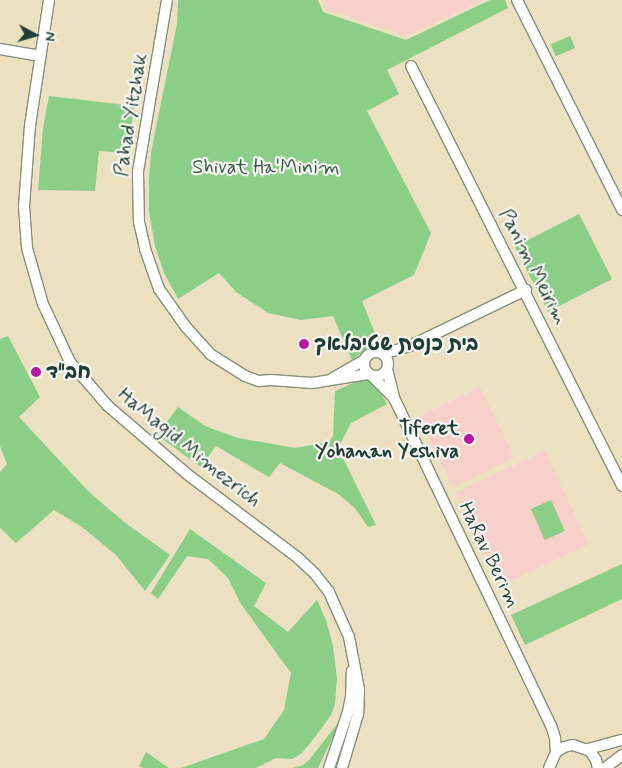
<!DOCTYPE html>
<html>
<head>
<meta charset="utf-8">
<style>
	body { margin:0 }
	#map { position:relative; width:622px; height:768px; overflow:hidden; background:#ebe1c0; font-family:Mynerve,"Playpen Sans Hebrew",sans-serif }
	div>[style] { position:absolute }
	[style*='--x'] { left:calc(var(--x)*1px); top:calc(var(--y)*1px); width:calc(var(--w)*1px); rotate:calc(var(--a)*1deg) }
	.built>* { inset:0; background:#f7d0c9; transform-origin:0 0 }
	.green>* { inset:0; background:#8ace88; transform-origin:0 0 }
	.roads { filter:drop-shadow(1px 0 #858f7a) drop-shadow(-1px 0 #858f7a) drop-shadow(0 1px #858f7a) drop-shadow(0 -1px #858f7a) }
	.minor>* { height:10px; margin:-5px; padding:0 5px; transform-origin:5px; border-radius:5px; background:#fff }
	.minor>.ring { margin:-5px; padding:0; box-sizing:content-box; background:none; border:10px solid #fff; border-radius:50% }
	.dots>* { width:14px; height:14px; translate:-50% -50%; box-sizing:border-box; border:2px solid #f6f6f2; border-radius:50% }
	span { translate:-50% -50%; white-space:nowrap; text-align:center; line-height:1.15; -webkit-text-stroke:4.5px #f6f6f2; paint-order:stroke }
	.street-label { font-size:20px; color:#1f3d34 }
	.park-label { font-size:20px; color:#345a45 }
	.poi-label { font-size:20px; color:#1f3d34; font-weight:700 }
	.left { translate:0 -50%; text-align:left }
	.right { translate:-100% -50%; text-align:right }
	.north { position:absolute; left:10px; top:10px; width:50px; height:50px; -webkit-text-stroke:4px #f6f6f2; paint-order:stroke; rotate:96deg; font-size:14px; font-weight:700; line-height:20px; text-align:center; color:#1f3d34 }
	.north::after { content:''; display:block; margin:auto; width:18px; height:22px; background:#1f3d34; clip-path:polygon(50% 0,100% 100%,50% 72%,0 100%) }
</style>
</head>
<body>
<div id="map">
	<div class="built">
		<i style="clip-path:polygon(323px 0,484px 0,406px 36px,328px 10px)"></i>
		<i style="left:480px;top:387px;width:78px;height:68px;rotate:64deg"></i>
		<i style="left:545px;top:451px;width:103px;height:98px;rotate:65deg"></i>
	</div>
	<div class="green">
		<i style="clip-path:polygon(178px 0,318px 0,323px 12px,406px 40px,490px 0,505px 0,508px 8px,387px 70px,399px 94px,367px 111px,431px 233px,414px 275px,362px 301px,380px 346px,367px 348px,352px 360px,333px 316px,301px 320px,268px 313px,236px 292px,219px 273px,178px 299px,164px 273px,155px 246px,149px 212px,149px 178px,151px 152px,177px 24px)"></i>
		<i style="left:570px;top:36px;width:13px;height:21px;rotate:67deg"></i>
		<i style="clip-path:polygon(49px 96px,134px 106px,128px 153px,99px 151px,95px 191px,38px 190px,43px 128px)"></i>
		<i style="left:579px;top:214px;width:73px;height:72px;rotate:63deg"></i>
		<i style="clip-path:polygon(8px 336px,40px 397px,19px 417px,89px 492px,124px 522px,170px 555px,145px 591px,116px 555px,82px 527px,54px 510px,16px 543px,0 528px,0 472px,7px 464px,0 446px,0 339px)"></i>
		<i style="clip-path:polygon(362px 379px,371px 381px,378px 388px,387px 404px,351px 423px,338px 448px,376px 525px,368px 527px,355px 508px,338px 494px,280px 463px,269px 477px,216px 446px,201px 467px,157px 435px,178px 407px,205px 426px,238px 438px,295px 448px,329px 442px,333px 436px,335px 391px)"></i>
		<i style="left:551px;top:500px;width:34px;height:22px;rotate:66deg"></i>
		<i style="clip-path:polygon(190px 529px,266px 583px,254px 606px,288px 632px,317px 600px,326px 620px,333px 646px,337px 678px,335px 704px,331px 715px,315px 737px,302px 753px,292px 759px,276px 758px,256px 768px,181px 768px,264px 739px,284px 710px,291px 673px,241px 604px,228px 578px,208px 559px,187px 556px,158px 599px,151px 593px)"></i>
		<i style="clip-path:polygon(622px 564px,622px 599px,525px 645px,511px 615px)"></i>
		<i style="clip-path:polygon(342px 718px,318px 768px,293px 768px,303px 765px,309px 760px)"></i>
		<i style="clip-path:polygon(146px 752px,169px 768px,143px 768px,139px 766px)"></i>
	</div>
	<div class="roads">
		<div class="minor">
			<i style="--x:49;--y:0;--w:126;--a:98.6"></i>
			<i style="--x:30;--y:125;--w:81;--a:94.2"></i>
			<i style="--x:24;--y:206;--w:42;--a:85.9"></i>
			<i style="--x:27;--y:248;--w:58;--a:74.1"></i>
			<i style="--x:43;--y:304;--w:64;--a:65"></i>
			<i style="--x:70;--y:362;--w:58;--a:49.2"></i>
			<i style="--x:108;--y:406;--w:104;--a:40.7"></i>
			<i style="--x:187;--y:474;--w:139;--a:37.1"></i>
			<i style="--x:298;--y:558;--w:23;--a:43"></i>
			<i style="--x:315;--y:574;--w:23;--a:52"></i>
			<i style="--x:329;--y:592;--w:49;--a:66"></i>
			<i style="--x:349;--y:637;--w:53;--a:79.1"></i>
			<i style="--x:359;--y:689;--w:25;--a:92"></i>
			<i style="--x:358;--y:714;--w:56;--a:106.5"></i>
			<i style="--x:167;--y:0;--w:174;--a:99.6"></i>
			<i style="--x:138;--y:172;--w:50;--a:88.9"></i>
			<i style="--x:139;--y:222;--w:28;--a:77"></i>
			<i style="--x:145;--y:249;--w:42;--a:70.7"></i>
			<i style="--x:159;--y:289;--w:47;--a:54.6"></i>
			<i style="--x:186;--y:327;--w:36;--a:48"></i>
			<i style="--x:210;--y:354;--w:41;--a:32.2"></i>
			<i style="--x:245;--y:376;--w:15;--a:20"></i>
			<i style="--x:259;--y:381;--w:12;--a:-5"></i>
			<i style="--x:271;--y:380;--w:41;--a:4.2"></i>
			<i style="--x:312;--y:383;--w:58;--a:-9"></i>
			<i style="--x:517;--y:0;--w:235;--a:63.4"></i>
			<i style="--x:0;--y:49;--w:41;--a:9.9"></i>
			<i style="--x:411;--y:66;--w:470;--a:63.3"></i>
			<i class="ring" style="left:364px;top:352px;width:14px;height:14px"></i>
			<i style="--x:380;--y:352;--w:13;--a:-4"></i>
			<i style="--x:393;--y:351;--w:18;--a:-16"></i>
			<i style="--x:410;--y:346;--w:129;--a:-25.8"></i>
			<i style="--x:387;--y:369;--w:32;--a:76"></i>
			<i style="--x:395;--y:400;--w:361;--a:64.4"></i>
			<i style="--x:551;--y:725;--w:14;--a:73"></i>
			<i style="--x:555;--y:738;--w:14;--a:86"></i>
			<i style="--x:372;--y:376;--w:30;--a:45"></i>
			<i style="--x:333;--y:378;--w:36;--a:-30"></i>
			<i style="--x:588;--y:749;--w:35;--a:-15"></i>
			<i style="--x:329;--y:768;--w:59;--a:-71.3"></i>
			<i style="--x:348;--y:712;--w:15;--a:-79"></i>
			<i style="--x:351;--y:697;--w:26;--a:-88"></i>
			<i style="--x:549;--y:768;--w:17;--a:-66"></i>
			<i style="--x:556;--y:752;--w:9;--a:-32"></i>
			<i style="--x:564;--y:747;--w:9;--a:-13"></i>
			<i style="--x:573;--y:745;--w:18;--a:19"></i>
			<i style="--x:590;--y:751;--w:11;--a:56"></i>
			<i style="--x:596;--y:760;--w:8;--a:76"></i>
			<i style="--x:605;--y:768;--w:21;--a:-37"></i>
		</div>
	</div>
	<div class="dots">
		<i style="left:304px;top:344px;background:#b5179e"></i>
		<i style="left:36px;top:372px;background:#b5179e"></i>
		<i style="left:469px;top:439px;background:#b5179e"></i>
	</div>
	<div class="street-label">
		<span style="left:131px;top:115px;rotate:-81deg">Pahad Yitzhak</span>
		<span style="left:533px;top:267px;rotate:63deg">Panim Meirim</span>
		<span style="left:189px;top:448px;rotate:39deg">HaMagid Mimezrich</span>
		<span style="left:489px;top:555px;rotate:64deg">HaRav Berim</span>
	</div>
	<div class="park-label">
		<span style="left:266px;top:167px">Shivat Ha'Minim</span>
	</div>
	<div class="poi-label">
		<span class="left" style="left:314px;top:344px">בית כנסת שטיבלאך</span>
		<span class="left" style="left:46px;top:372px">חב"ד</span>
		<span class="right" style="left:459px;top:440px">Tiferet<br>Yohanan Yeshiva</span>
	</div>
	<div class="north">N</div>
</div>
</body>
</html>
